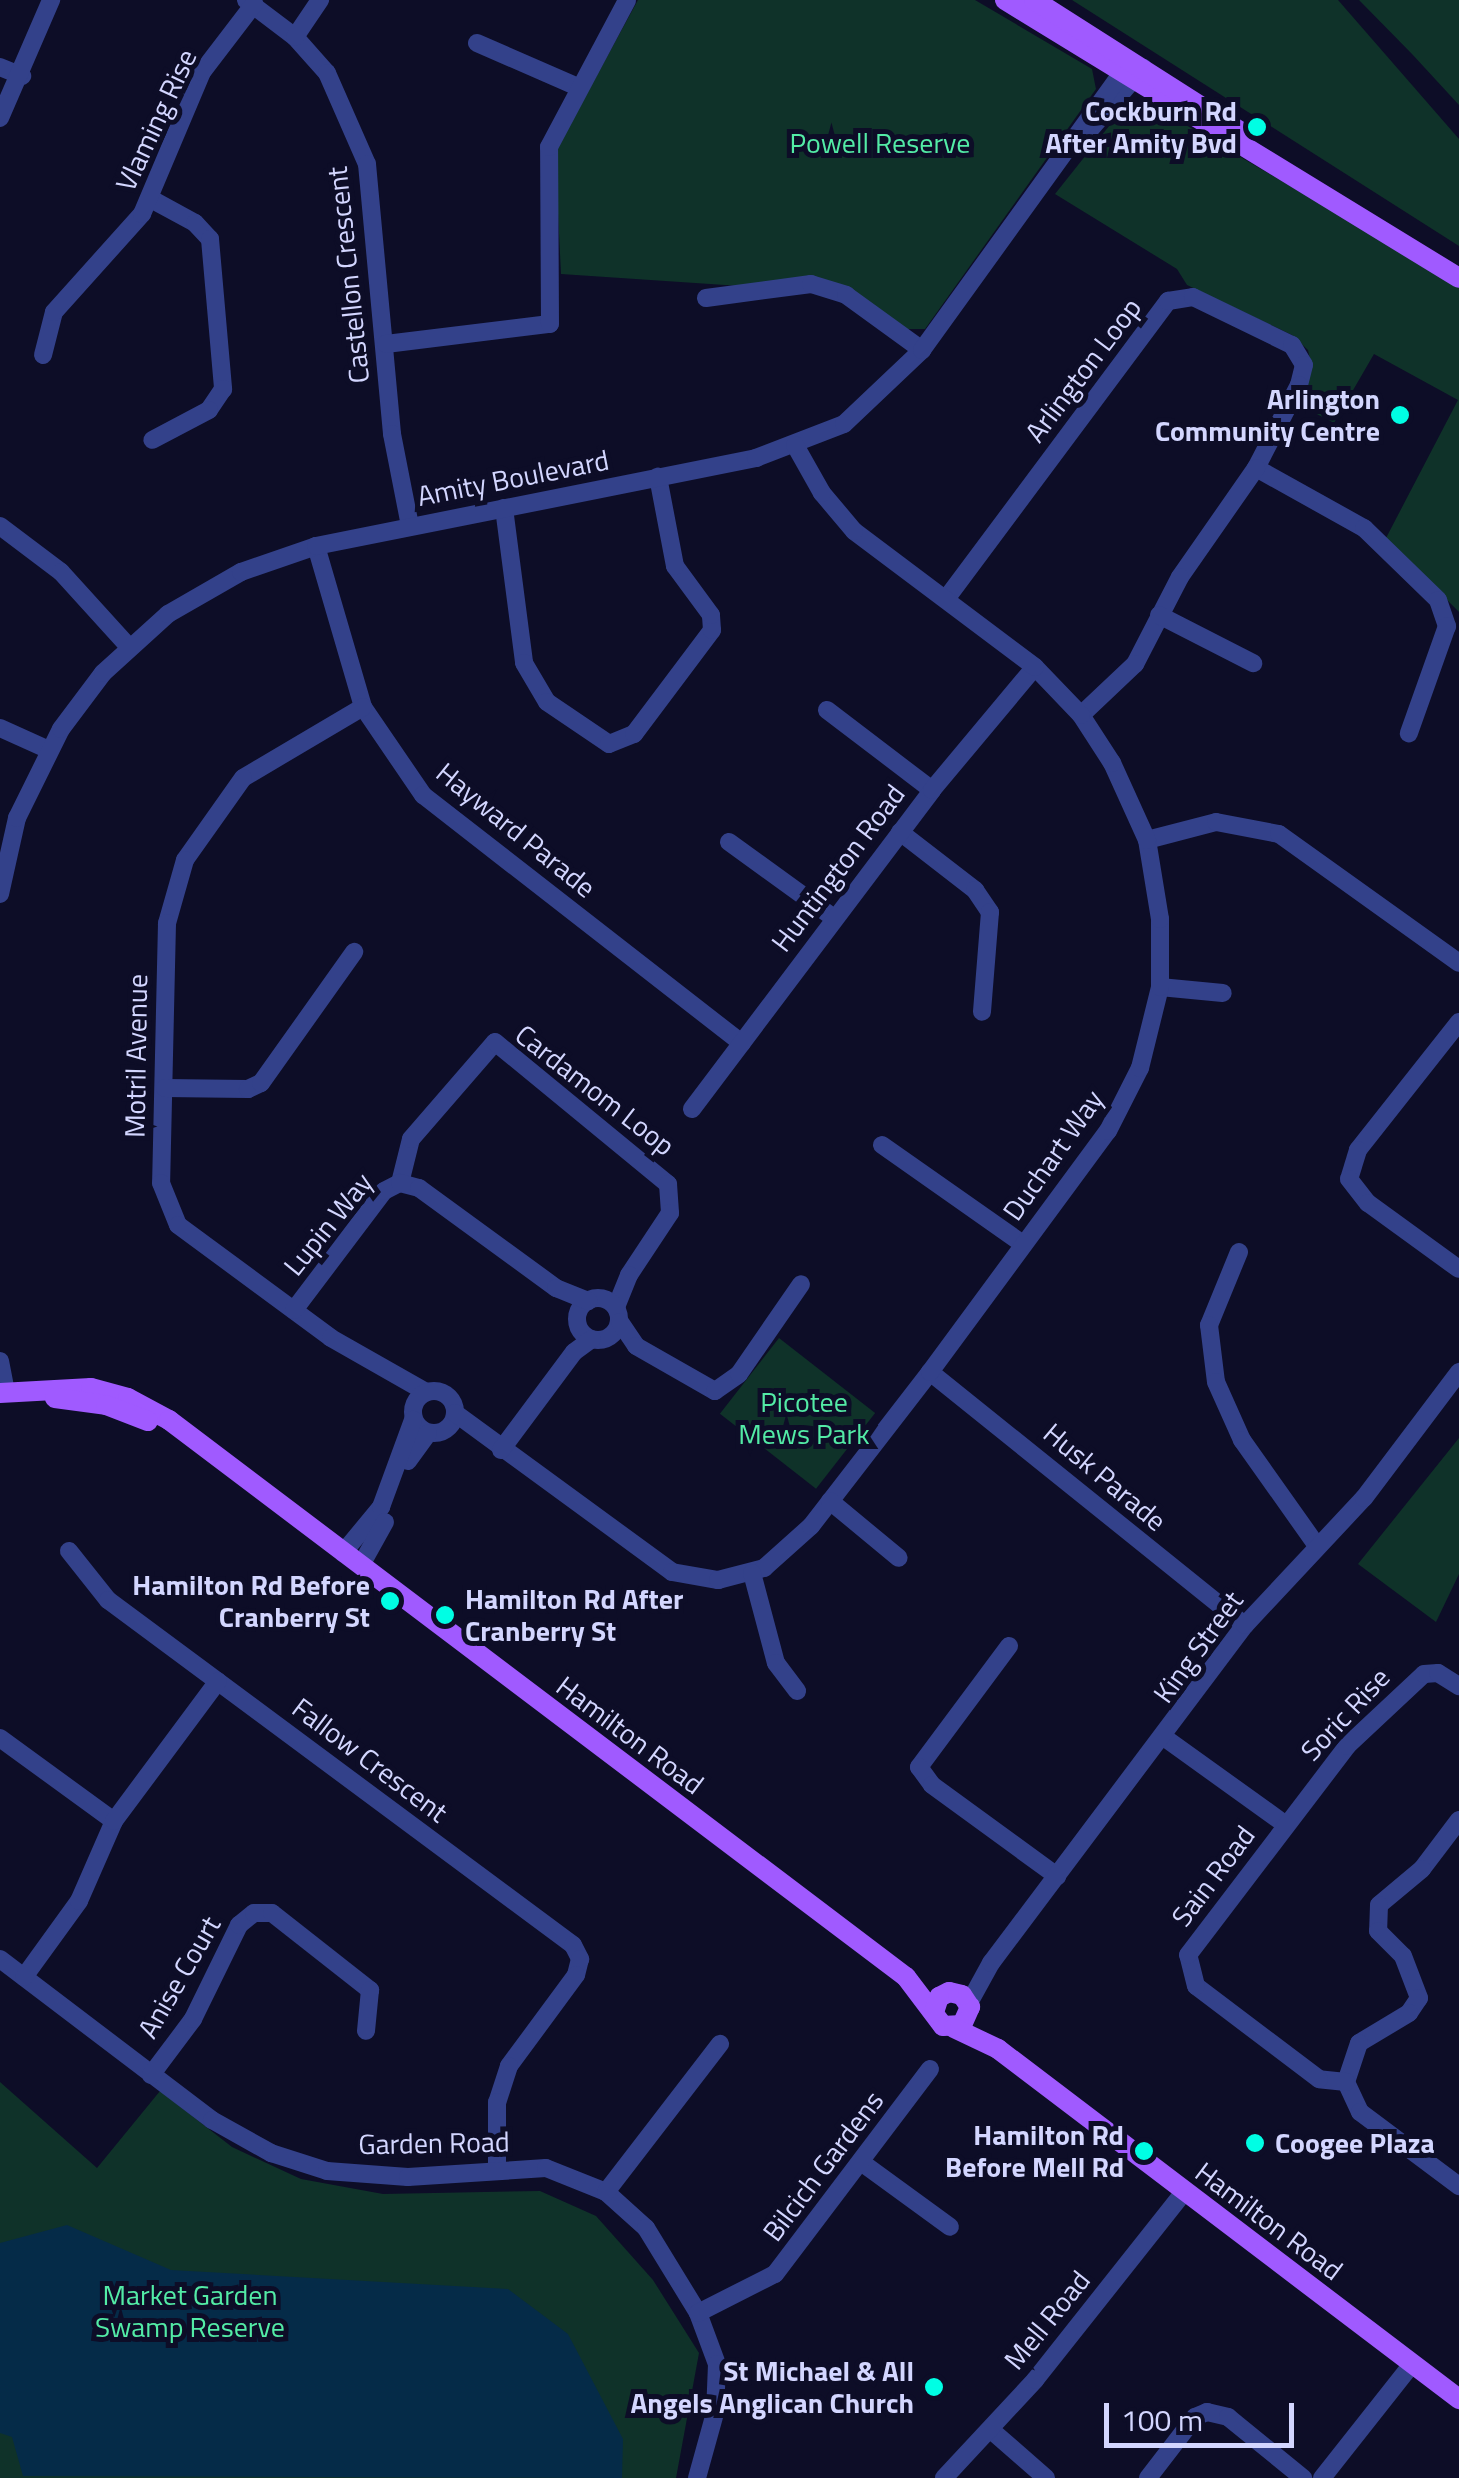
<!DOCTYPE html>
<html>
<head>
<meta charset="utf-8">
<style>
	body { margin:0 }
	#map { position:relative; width:1459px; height:2478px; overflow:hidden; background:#0d0d27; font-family:"Titillium Web",sans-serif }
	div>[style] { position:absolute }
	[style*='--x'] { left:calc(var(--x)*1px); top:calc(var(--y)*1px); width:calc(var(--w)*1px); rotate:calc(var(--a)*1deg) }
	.green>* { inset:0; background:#0f3229; transform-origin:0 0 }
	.water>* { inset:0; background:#052b48 }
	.minor>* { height:18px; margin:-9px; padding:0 9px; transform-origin:9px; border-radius:9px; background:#33418a }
	.minor>.ring { margin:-9px; padding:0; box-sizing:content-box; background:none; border:18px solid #33418a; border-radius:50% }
	.major>* { height:20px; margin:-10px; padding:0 10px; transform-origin:10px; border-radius:10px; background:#a05aff }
	.dots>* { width:28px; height:28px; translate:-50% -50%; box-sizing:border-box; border:5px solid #0d0d27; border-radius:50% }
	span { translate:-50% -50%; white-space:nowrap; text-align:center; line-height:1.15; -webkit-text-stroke:10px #0d0d27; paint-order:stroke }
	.poi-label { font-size:28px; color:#d3d6ff; font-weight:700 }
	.right { translate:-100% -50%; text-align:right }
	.left { translate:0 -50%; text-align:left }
	.street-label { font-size:28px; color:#d3d6ff }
	.park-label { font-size:28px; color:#53eba6 }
	.scale { position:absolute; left:1104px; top:2403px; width:190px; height:45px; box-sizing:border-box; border:5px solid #d3d6ff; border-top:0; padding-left:12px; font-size:30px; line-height:35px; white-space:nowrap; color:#d3d6ff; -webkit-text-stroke:8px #0d0d27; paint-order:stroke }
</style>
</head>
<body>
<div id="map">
	<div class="green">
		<i style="clip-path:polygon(638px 0,975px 0,1092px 69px,1096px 89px,925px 329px,906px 329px,851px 289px,810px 276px,740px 286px,561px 274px,555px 152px)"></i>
		<i style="clip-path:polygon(1072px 0,1338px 0,1459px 139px,1459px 246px)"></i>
		<i style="clip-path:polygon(1359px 0,1459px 0,1459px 105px,1412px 54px)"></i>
		<i style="clip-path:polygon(1145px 101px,1459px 285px,1459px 612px,1386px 538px,1458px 400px,1374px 354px,1334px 423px,1311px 411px,1300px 394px,1312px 369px,1308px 350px,1292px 335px,1187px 285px,1177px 269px,1055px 194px,1121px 111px)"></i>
		<i style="left:779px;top:1338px;width:122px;height:96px;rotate:38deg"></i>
		<i style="clip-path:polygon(1459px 1438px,1459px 1574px,1436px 1622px,1358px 1564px)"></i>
		<i style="clip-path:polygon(0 2082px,97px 2168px,160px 2091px,232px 2147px,301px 2179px,383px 2194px,540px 2191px,596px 2216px,653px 2280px,699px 2353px,676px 2478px,0 2478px)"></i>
	</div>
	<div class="water">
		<i style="clip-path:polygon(67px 2225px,171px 2270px,508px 2289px,568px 2334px,623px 2439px,622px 2478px,23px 2476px,12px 2437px,0 2433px,0 2243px)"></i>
	</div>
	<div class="minor">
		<i style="--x:246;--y:0;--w:61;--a:37.1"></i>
		<i style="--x:295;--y:37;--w:48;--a:48.4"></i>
		<i style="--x:327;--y:73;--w:99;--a:66.3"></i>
		<i style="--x:367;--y:164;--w:271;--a:84.7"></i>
		<i style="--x:392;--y:434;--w:94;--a:78.9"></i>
		<i style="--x:295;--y:37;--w:45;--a:-56"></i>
		<i style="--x:477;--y:43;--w:112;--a:23.6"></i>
		<i style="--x:0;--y:67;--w:24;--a:22"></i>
		<i style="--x:0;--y:118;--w:129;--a:-66.6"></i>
		<i style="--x:1082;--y:139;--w:94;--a:-49.3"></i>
		<i style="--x:151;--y:199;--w:50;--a:28.6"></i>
		<i style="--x:195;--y:223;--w:22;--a:47"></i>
		<i style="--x:210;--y:239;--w:151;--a:85"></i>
		<i style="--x:223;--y:389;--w:25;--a:124"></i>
		<i style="--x:209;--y:410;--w:64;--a:152.2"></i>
		<i style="--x:706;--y:298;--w:106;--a:-7.6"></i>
		<i style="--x:811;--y:284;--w:37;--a:17"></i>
		<i style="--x:846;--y:295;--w:94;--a:35.9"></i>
		<i style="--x:386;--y:344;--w:165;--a:-7"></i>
		<i style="--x:550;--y:324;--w:177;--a:-90.3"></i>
		<i style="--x:549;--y:147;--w:166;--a:-62"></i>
		<i style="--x:43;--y:355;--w:44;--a:-75.7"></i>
		<i style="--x:54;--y:312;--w:132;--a:-48.1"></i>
		<i style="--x:142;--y:214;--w:154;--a:-67.1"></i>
		<i style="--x:202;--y:72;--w:86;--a:-52.6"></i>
		<i style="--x:1256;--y:468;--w:124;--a:29.1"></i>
		<i style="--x:1364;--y:528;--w:103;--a:44.2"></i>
		<i style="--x:1438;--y:600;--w:28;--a:71"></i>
		<i style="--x:1447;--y:626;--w:114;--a:109.6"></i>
		<i style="--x:504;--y:508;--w:156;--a:82.6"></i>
		<i style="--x:524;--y:663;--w:45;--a:59.5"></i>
		<i style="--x:547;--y:702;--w:75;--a:34.1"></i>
		<i style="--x:609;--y:744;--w:27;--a:-22"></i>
		<i style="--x:634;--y:734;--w:130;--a:-53.1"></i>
		<i style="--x:712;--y:630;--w:15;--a:-94"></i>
		<i style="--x:711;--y:615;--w:61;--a:-126.3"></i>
		<i style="--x:675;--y:566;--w:91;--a:-100.8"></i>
		<i style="--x:0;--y:526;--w:76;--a:37"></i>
		<i style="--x:61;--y:572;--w:101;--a:47.8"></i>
		<i style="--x:316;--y:546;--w:168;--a:73.7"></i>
		<i style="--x:363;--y:707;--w:107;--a:55.7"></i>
		<i style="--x:423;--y:795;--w:404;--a:37.9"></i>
		<i style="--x:946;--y:599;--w:372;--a:-53.3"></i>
		<i style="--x:1168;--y:301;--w:25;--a:-9"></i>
		<i style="--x:1193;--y:297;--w:110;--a:25.9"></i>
		<i style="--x:1292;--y:345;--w:23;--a:59"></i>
		<i style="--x:1304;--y:365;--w:21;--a:104"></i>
		<i style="--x:1299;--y:385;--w:93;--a:117.4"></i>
		<i style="--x:1256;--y:468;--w:133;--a:124.9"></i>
		<i style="--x:1180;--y:577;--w:98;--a:117.3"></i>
		<i style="--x:1135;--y:664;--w:74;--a:136.6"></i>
		<i style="--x:1159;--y:615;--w:106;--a:27.1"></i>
		<i style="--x:363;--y:707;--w:139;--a:149.4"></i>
		<i style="--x:243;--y:778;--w:100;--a:125.3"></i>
		<i style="--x:185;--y:860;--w:66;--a:105.9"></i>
		<i style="--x:167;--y:923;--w:260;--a:91.3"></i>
		<i style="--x:161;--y:1183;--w:45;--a:68"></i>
		<i style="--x:178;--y:1225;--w:190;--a:36.4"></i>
		<i style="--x:331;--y:1338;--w:109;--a:29.6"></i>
		<i style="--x:827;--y:710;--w:132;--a:37.3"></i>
		<i style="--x:0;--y:728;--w:54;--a:24.2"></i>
		<i style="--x:900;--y:832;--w:95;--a:37.7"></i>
		<i style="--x:975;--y:890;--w:27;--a:56"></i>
		<i style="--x:990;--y:912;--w:100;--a:94.6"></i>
		<i style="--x:1147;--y:840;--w:71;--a:-14.6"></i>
		<i style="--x:1216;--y:822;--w:64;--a:10.8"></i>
		<i style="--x:1279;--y:834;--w:221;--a:35.6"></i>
		<i style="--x:729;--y:842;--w:130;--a:35.9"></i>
		<i style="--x:0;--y:894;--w:78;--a:-77.4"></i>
		<i style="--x:17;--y:818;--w:99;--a:-63.7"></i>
		<i style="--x:61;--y:729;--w:70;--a:-53.1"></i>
		<i style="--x:103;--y:673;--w:88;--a:-42.2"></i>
		<i style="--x:168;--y:614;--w:84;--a:-29.9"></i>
		<i style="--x:241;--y:572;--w:79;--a:-19.1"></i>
		<i style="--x:316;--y:546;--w:449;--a:-11.3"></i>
		<i style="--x:756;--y:458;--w:94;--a:-21.1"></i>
		<i style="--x:844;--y:424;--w:108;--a:-43.5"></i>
		<i style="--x:922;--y:350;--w:354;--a:-54.2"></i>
		<i style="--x:1160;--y:987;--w:63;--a:5.4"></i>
		<i style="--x:1459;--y:1022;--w:163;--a:128.3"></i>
		<i style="--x:1358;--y:1150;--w:30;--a:107"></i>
		<i style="--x:1349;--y:1179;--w:31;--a:52"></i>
		<i style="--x:1368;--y:1203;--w:112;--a:36"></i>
		<i style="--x:165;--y:1088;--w:83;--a:0.7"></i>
		<i style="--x:248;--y:1089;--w:14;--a:-25"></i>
		<i style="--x:261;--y:1083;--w:161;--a:-54.6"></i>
		<i style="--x:692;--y:1109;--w:399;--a:-53"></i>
		<i style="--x:932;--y:790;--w:160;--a:-50.1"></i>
		<i style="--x:882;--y:1145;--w:172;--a:35.1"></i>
		<i style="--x:400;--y:1183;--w:45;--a:-76"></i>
		<i style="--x:411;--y:1139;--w:128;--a:-49.1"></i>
		<i style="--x:495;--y:1042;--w:224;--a:39.4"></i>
		<i style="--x:668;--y:1184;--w:29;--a:86"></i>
		<i style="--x:670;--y:1213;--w:74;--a:123.5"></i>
		<i style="--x:629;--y:1275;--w:35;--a:112"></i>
		<i style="--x:1239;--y:1252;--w:79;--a:112.3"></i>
		<i style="--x:1209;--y:1325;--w:57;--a:83"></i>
		<i style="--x:1216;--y:1382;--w:64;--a:65.9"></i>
		<i style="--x:1242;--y:1440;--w:130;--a:54.7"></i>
		<i class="ring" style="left:577px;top:1298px;width:24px;height:24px"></i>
		<i style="--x:294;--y:1310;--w:149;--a:-52.9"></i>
		<i style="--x:384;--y:1191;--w:18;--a:-27"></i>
		<i style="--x:400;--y:1183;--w:20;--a:15"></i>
		<i style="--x:419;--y:1188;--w:170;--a:36.1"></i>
		<i style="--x:556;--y:1288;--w:35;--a:22"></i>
		<i style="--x:620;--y:1322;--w:29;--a:56"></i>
		<i style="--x:636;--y:1346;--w:91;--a:29.7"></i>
		<i style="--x:715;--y:1391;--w:29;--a:-35"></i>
		<i style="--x:739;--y:1374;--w:109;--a:-55.4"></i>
		<i style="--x:0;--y:1361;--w:32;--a:79"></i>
		<i style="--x:930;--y:1372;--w:404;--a:38.8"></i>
		<i class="ring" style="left:413px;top:1391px;width:24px;height:24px"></i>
		<i style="--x:455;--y:1413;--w:269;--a:36.2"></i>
		<i style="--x:672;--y:1572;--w:47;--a:9.9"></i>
		<i style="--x:718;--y:1580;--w:48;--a:-14.6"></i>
		<i style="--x:764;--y:1568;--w:63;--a:-41.8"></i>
		<i style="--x:811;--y:1526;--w:195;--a:-52.3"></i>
		<i style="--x:930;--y:1372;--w:300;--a:-53.6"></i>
		<i style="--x:1108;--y:1131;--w:71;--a:-63.1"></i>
		<i style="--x:1140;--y:1068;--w:83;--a:-76.1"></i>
		<i style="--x:1160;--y:987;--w:68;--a:-90"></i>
		<i style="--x:1160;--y:919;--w:80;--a:-99.3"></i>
		<i style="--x:1147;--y:840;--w:85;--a:-114.4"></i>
		<i style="--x:1112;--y:763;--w:57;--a:-122.9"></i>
		<i style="--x:1081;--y:715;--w:66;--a:-133.8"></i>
		<i style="--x:1035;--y:667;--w:226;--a:-143.1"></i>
		<i style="--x:854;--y:531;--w:50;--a:-130.1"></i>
		<i style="--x:822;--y:493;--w:55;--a:-119.4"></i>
		<i style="--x:501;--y:1450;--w:122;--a:-53.3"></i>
		<i style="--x:574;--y:1352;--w:22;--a:-36"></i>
		<i style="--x:408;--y:1461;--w:34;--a:-54"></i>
		<i style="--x:830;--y:1501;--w:89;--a:39.6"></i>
		<i style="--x:69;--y:1551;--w:63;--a:51.5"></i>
		<i style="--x:108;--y:1600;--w:579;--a:36.57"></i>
		<i style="--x:573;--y:1945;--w:16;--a:63"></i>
		<i style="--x:580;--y:1959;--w:16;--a:104"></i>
		<i style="--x:576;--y:1975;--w:113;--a:126.4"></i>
		<i style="--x:509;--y:2066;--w:38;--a:108"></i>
		<i style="--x:497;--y:2102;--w:68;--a:90"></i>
		<i style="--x:343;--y:1553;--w:60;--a:-50.4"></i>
		<i style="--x:381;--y:1507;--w:93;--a:-69.8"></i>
		<i style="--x:361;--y:1565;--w:49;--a:-60.8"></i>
		<i style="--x:752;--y:1573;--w:93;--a:75.1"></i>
		<i style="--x:776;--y:1663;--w:35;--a:53"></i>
		<i style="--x:1009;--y:1646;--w:151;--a:126.6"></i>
		<i style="--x:919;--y:1767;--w:22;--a:54"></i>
		<i style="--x:932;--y:1785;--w:155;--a:36.1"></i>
		<i style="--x:0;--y:1738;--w:141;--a:36.1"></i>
		<i style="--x:1165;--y:1738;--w:149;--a:35.7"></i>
		<i style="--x:1459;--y:1820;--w:61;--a:127.1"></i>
		<i style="--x:1422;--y:1869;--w:56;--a:140.1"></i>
		<i style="--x:1379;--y:1905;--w:26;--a:92"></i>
		<i style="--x:1378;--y:1931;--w:35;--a:45"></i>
		<i style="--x:1403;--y:1956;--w:45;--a:69.1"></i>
		<i style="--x:1419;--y:1998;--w:18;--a:124"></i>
		<i style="--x:1409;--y:2013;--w:58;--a:149"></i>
		<i style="--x:1359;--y:2043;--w:41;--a:108.4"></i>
		<i style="--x:1346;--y:2082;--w:33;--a:65"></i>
		<i style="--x:1360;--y:2112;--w:124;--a:36.8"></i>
		<i style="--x:0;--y:1959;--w:266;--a:37.2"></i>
		<i style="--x:212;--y:2120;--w:68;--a:29.2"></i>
		<i style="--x:271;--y:2153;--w:59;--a:17.8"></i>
		<i style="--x:327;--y:2171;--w:81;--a:4.2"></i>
		<i style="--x:408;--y:2177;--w:138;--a:-3.7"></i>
		<i style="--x:546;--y:2168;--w:65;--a:21.8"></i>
		<i style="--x:606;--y:2192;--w:54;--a:42"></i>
		<i style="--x:646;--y:2228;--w:100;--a:58.5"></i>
		<i style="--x:698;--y:2313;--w:54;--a:69.6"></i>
		<i style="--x:717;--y:2364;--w:49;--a:92.3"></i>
		<i style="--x:715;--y:2413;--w:67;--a:105.5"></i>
		<i style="--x:24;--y:1977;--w:94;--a:-54.1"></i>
		<i style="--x:79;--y:1901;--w:87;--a:-66.4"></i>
		<i style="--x:114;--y:1821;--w:174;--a:-53.4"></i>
		<i style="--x:969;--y:2003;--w:46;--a:-61.2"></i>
		<i style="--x:991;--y:1963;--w:423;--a:-53.1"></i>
		<i style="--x:1245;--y:1625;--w:174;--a:-46.9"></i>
		<i style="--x:1364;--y:1498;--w:158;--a:-53"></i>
		<i style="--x:151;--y:2075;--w:70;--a:-53.1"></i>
		<i style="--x:193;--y:2019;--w:105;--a:-63.9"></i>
		<i style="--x:239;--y:1925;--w:19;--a:-39"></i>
		<i style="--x:254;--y:1913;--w:18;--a:0"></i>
		<i style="--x:272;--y:1913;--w:125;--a:38.2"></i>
		<i style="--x:370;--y:1990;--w:41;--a:95.6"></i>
		<i style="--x:1346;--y:2082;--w:27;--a:-174"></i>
		<i style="--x:1319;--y:2079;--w:154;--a:-142.9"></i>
		<i style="--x:1196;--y:1986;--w:32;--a:-104"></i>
		<i style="--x:1188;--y:1955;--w:263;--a:-52.7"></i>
		<i style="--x:1347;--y:1746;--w:105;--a:-43.1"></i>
		<i style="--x:1424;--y:1674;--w:14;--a:-4"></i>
		<i style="--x:1438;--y:1673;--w:25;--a:32"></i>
		<i style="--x:861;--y:2162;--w:110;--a:36.1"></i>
		<i style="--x:606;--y:2192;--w:187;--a:-52.4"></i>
		<i style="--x:698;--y:2313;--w:86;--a:-26.9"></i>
		<i style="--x:775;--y:2274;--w:257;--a:-52.9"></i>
		<i style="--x:991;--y:2430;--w:73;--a:41.1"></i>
		<i style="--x:944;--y:2478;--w:134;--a:-47.1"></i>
		<i style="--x:1035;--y:2380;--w:241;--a:-51.6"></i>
		<i style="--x:1148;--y:2478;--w:77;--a:-52.4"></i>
		<i style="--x:1195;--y:2417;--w:13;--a:-23"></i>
		<i style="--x:1207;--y:2412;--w:22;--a:13"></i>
		<i style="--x:1228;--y:2417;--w:97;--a:39.1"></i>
		<i style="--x:1322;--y:2478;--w:145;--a:-51.7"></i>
	</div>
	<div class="major">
		<i style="--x:1005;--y:0;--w:532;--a:31.48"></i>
		<i style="--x:1034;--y:0;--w:246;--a:32.5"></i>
		<i style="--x:0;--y:1393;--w:91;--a:-3.1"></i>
		<i style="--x:91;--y:1388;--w:38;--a:15"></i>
		<i style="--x:128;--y:1398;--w:47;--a:28.2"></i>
		<i style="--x:169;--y:1420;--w:924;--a:37.08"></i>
		<i style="--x:906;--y:1977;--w:61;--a:52.9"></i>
		<i style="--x:943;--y:2026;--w:19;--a:-3"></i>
		<i style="--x:962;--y:2025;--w:20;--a:-66"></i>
		<i style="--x:970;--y:2007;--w:14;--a:-124"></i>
		<i style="--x:962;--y:1995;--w:13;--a:-167"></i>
		<i style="--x:949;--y:1992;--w:11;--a:153"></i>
		<i style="--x:939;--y:1997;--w:16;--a:108"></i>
		<i style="--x:55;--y:1398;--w:51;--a:7.8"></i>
		<i style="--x:106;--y:1405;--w:45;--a:20.9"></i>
		<i style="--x:954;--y:2028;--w:49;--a:25.5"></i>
		<i style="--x:998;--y:2049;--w:579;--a:37.21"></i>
	</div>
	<div class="dots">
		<i style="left:1257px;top:127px;background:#00fee4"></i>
		<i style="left:1400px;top:415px;background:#00fee4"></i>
		<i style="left:390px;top:1601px;background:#00fee4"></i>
		<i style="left:445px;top:1615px;background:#00fee4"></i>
		<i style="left:1255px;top:2143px;background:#00fee4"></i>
		<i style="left:1144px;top:2151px;background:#00fee4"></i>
		<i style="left:934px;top:2387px;background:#00fee4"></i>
	</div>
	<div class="poi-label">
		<span class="right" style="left:1237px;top:127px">Cockburn Rd<br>After Amity Bvd</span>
		<span class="right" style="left:1380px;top:415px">Arlington<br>Community Centre</span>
		<span class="right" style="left:370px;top:1601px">Hamilton Rd Before<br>Cranberry St</span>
		<span class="left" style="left:465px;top:1615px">Hamilton Rd After<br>Cranberry St</span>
		<span class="right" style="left:1124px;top:2151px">Hamilton Rd<br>Before Mell Rd</span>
		<span class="left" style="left:1275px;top:2143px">Coogee Plaza</span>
		<span class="right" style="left:914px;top:2387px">St Michael &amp; All<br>Angels Anglican Church</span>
	</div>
	<div class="street-label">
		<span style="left:156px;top:120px;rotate:-65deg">Vlaming Rise</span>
		<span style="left:348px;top:275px;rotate:-96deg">Castellon Crescent</span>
		<span style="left:1083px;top:370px;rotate:-53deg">Arlington Loop</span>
		<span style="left:513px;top:478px;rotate:-11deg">Amity Boulevard</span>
		<span style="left:516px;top:830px;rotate:39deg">Hayward Parade</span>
		<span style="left:838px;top:868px;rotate:-53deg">Huntington Road</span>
		<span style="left:136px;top:1056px;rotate:-89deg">Motril Avenue</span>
		<span style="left:595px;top:1090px;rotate:38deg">Cardamom Loop</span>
		<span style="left:1053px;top:1155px;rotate:-55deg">Duchart Way</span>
		<span style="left:328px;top:1224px;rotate:-51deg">Lupin Way</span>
		<span style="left:1105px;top:1477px;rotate:40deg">Husk Parade</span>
		<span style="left:1198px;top:1647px;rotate:-54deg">King Street</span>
		<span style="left:1345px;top:1714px;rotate:-47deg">Soric Rise</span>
		<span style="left:630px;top:1735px;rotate:37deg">Hamilton Road</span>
		<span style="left:370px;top:1760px;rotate:37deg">Fallow Crescent</span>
		<span style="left:1213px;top:1876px;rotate:-53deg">Sain Road</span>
		<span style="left:179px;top:1977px;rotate:-60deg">Anise Court</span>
		<span style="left:434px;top:2143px;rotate:-1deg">Garden Road</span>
		<span style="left:823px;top:2166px;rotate:-53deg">Bilcich Gardens</span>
		<span style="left:1269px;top:2221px;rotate:37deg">Hamilton Road</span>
		<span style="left:1047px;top:2320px;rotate:-51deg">Mell Road</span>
	</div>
	<div class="park-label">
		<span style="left:880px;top:143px">Powell Reserve</span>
		<span style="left:804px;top:1418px">Picotee<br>Mews Park</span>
		<span style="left:190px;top:2311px">Market Garden<br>Swamp Reserve</span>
	</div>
	<div class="scale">100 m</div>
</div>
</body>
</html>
